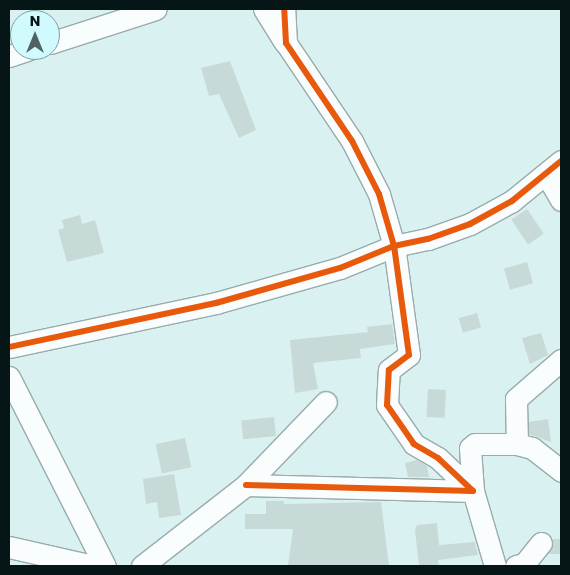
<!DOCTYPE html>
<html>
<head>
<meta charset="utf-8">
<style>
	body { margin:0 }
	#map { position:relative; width:570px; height:575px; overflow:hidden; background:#daf1f2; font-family:Poppins,sans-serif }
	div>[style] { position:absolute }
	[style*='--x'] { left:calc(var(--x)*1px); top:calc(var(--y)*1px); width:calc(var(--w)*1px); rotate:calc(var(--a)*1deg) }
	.building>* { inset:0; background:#c8dad7; transform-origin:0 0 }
	.roads { filter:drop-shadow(1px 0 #99abac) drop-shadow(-1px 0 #99abac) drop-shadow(0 1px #99abac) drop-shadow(0 -1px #99abac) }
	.street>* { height:21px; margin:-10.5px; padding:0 10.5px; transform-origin:10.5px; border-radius:10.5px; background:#f9fdfd }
	.cycleway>* { height:6px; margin:-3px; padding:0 3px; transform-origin:3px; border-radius:3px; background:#e8590c }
	span { translate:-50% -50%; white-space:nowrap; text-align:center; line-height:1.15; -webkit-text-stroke:4px #d0fafd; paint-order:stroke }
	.frame { position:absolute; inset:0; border:10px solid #061516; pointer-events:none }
	.north { position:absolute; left:10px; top:10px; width:50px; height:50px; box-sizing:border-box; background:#d0fafd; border:1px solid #7f9ea1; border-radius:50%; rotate:0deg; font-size:14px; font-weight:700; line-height:20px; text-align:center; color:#061516 }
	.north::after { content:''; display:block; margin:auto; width:18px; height:22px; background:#506263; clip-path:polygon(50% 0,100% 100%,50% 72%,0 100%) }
</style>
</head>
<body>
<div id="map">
	<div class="building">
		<i style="clip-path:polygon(230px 61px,256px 130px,239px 138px,219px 94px,209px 96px,201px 68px)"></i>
		<i style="left:527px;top:209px;width:30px;height:19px;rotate:56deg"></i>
		<i style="clip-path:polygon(80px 215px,82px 224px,95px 220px,104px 253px,67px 262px,58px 230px,64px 228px,62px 220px)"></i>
		<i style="left:527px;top:262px;width:22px;height:24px;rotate:74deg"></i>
		<i style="left:477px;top:313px;width:15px;height:19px;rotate:74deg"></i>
		<i style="clip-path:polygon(392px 324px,395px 344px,360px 349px,361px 358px,313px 363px,318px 389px,295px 393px,290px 340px,368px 332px,367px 327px)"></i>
		<i style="clip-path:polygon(541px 333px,548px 355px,530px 364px,522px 338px)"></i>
		<i style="left:428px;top:389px;width:18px;height:28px;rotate:3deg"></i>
		<i style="left:274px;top:417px;width:19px;height:33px;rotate:84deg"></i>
		<i style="clip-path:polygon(548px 419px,551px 442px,529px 434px,529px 422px)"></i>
		<i style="left:185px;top:438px;width:30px;height:30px;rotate:78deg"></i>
		<i style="clip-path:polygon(417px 460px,427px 466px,429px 477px,408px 477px,405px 463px)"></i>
		<i style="clip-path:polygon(174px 474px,181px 515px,159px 518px,157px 502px,146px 504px,143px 479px)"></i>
		<i style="clip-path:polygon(266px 501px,284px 501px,284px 504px,381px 502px,389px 566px,288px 566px,293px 529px,245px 529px,245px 514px,266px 514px)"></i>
		<i style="clip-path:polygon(437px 523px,439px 545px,475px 542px,478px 555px,438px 560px,439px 566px,419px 566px,415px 530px,417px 525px)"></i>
		<i style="clip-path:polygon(553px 539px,561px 539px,561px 554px,548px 554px)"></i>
	</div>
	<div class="roads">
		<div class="street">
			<i style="--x:264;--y:9;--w:39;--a:58"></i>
			<i style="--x:50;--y:43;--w:111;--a:-17.8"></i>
			<i style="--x:9;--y:56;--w:19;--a:-18"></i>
			<i style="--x:546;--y:174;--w:30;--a:60"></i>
			<i style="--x:9;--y:347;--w:212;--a:-12"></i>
			<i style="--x:216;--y:303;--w:129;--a:-15.8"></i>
			<i style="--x:340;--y:268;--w:58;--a:-22.2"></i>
			<i style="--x:394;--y:246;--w:35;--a:-12"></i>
			<i style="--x:428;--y:239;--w:45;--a:-19.7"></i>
			<i style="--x:470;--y:224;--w:48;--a:-28.7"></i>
			<i style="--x:512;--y:201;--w:63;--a:-39.2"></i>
			<i style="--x:9;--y:377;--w:212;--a:63.1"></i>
			<i style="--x:517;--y:444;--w:45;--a:-91.3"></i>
			<i style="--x:516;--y:399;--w:60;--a:-40.9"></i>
			<i style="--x:246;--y:485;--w:227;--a:1.5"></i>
			<i style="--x:473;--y:491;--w:48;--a:-136.7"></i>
			<i style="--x:438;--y:458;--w:28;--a:-150"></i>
			<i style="--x:414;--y:444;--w:47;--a:-124.7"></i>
			<i style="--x:387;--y:405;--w:35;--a:-87"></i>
			<i style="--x:389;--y:370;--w:25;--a:-37"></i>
			<i style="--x:409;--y:355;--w:110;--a:-97.8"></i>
			<i style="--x:394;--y:246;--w:54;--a:-106.1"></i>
			<i style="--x:379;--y:194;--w:59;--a:-117"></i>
			<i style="--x:352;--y:141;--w:118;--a:-124"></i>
			<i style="--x:286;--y:43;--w:34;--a:-93"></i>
			<i style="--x:9;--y:547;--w:86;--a:12.7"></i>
			<i style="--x:142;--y:566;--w:132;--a:-37.9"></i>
			<i style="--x:246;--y:485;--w:115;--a:-46.1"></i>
			<i style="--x:495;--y:566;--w:78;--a:-106.3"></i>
			<i style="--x:473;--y:491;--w:43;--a:-94"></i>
			<i style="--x:470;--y:448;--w:6;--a:-39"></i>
			<i style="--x:475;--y:444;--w:42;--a:0"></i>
			<i style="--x:517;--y:444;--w:16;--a:15"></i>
			<i style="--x:532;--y:448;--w:37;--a:38"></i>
			<i style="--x:516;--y:566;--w:8;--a:-14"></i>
			<i style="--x:524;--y:564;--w:27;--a:-51"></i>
		</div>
	</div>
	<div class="cycleway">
		<i style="--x:9;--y:347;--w:212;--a:-12"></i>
		<i style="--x:216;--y:303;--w:129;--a:-15.8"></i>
		<i style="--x:340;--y:268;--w:58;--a:-22.2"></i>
		<i style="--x:394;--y:246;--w:35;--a:-12"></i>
		<i style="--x:428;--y:239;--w:45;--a:-19.7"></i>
		<i style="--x:470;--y:224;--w:48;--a:-28.7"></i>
		<i style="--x:512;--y:201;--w:63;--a:-39.2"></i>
		<i style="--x:246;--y:485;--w:227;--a:1.5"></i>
		<i style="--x:473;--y:491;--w:48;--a:-136.7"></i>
		<i style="--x:438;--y:458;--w:28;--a:-150"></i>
		<i style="--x:414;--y:444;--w:47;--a:-124.7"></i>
		<i style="--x:387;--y:405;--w:35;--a:-87"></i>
		<i style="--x:389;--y:370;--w:25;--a:-37"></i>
		<i style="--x:409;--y:355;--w:110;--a:-97.8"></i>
		<i style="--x:394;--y:246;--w:54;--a:-106.1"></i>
		<i style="--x:379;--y:194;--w:59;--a:-117"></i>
		<i style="--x:352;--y:141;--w:118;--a:-124"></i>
		<i style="--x:286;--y:43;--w:34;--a:-93"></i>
	</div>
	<div class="frame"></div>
	<div class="north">N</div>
</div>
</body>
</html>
